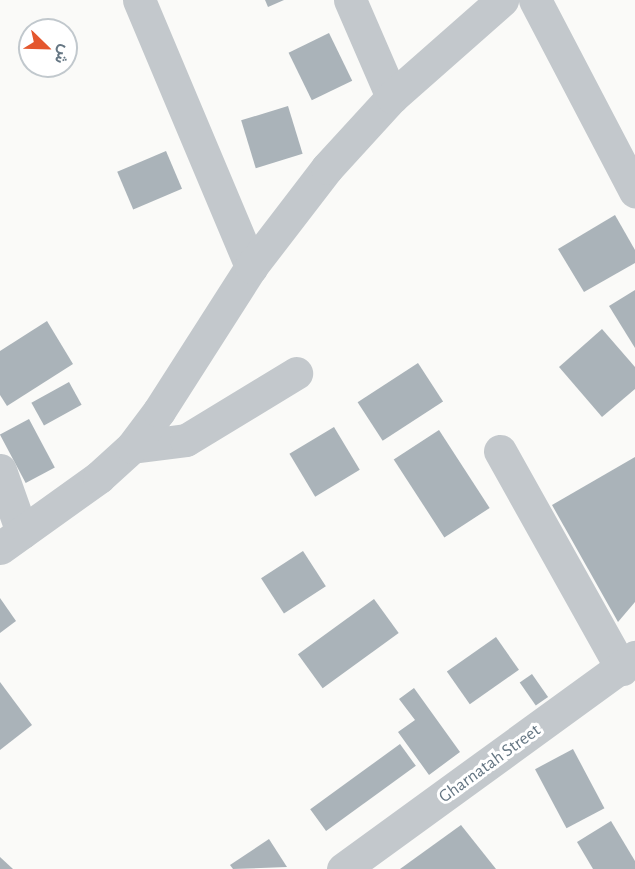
<!DOCTYPE html>
<html>
<head>
<meta charset="utf-8">
<style>
	body { margin:0 }
	#map { position:relative; width:635px; height:869px; overflow:hidden; background:#fafaf8; font-family:"Alegreya Sans",Vazirmatn,sans-serif }
	div>[style] { position:absolute }
	[style*='--x'] { left:calc(var(--x)*1px); top:calc(var(--y)*1px); width:calc(var(--w)*1px); rotate:calc(var(--a)*1deg) }
	.building>* { inset:0; background:#aab3b9; transform-origin:0 0 }
	.minor>* { height:33px; margin:-16.5px; padding:0 16.5px; transform-origin:16.5px; border-radius:16.5px; background:#c3c8cc }
	span { translate:-50% -50%; white-space:nowrap; text-align:center; line-height:1.15; -webkit-text-stroke:6px #fff; paint-order:stroke }
	.street-label { font-size:18px; color:#657683 }
	.north { position:absolute; left:18px; top:18px; width:60px; height:60px; box-sizing:border-box; background:#fff; border:2px solid #c1c8cd; border-radius:50%; rotate:113deg; font-size:16px; font-weight:700; line-height:24px; text-align:center; color:#657683 }
	.north::after { content:''; display:block; margin:auto; width:21px; height:27px; background:#e4572e; clip-path:polygon(50% 0,100% 100%,50% 72%,0 100%) }
</style>
</head>
<body>
<div id="map">
	<div class="building">
		<i style="clip-path:polygon(265px 0,284px 0,268px 7px)"></i>
		<i style="left:329px;top:33px;width:53px;height:45px;rotate:64deg"></i>
		<i style="left:288px;top:106px;width:50px;height:49px;rotate:73deg"></i>
		<i style="left:166px;top:151px;width:41px;height:53px;rotate:67deg"></i>
		<i style="clip-path:polygon(615px 215px,635px 250px,635px 263px,584px 292px,558px 249px)"></i>
		<i style="clip-path:polygon(635px 290px,635px 348px,609px 306px)"></i>
		<i style="clip-path:polygon(47px 321px,73px 364px,7px 406px,0 395px,0 351px)"></i>
		<i style="clip-path:polygon(602px 329px,635px 367px,635px 389px,602px 417px,559px 367px)"></i>
		<i style="left:418px;top:363px;width:46px;height:72px;rotate:57deg"></i>
		<i style="left:69px;top:382px;width:26px;height:43px;rotate:61deg"></i>
		<i style="left:29px;top:419px;width:55px;height:33px;rotate:62deg"></i>
		<i style="left:334px;top:427px;width:50px;height:52px;rotate:59deg"></i>
		<i style="left:439px;top:430px;width:93px;height:54px;rotate:57deg"></i>
		<i style="clip-path:polygon(635px 457px,635px 602px,618px 622px,552px 505px)"></i>
		<i style="left:303px;top:551px;width:42px;height:50px;rotate:57deg"></i>
		<i style="clip-path:polygon(0 598px,16px 621px,0 633px)"></i>
		<i style="left:374px;top:599px;width:42px;height:94px;rotate:54deg"></i>
		<i style="left:496px;top:637px;width:40px;height:60px;rotate:55deg"></i>
		<i style="left:532px;top:674px;width:28px;height:15px;rotate:55deg"></i>
		<i style="clip-path:polygon(0 682px,32px 725px,0 750px)"></i>
		<i style="clip-path:polygon(414px 688px,460px 752px,429px 775px,398px 732px,415px 720px,399px 699px)"></i>
		<i style="left:400px;top:744px;width:27px;height:111px;rotate:54deg"></i>
		<i style="left:573px;top:749px;width:67px;height:43px;rotate:62deg"></i>
		<i style="clip-path:polygon(611px 821px,635px 861px,635px 869px,593px 869px,577px 842px)"></i>
		<i style="clip-path:polygon(461px 825px,496px 869px,400px 869px)"></i>
		<i style="clip-path:polygon(269px 839px,287px 867px,233px 869px,230px 865px)"></i>
		<i style="clip-path:polygon(0 857px,13px 869px,0 869px)"></i>
	</div>
	<div class="minor">
		<i style="--x:139;--y:0;--w:290;--a:67.2"></i>
		<i style="--x:350;--y:0;--w:106;--a:66.6"></i>
		<i style="--x:535;--y:0;--w:216;--a:62.4"></i>
		<i style="--x:132;--y:447;--w:54;--a:-7.4"></i>
		<i style="--x:186;--y:440;--w:129;--a:-31.3"></i>
		<i style="--x:500;--y:451;--w:250;--a:60.8"></i>
		<i style="--x:0;--y:470;--w:66;--a:70.5"></i>
		<i style="--x:0;--y:548;--w:122;--a:-35.6"></i>
		<i style="--x:99;--y:477;--w:45;--a:-42.3"></i>
		<i style="--x:132;--y:447;--w:45;--a:-53.1"></i>
		<i style="--x:159;--y:411;--w:171;--a:-57.4"></i>
		<i style="--x:251;--y:267;--w:125;--a:-52.5"></i>
		<i style="--x:327;--y:168;--w:96;--a:-47.5"></i>
		<i style="--x:392;--y:97;--w:147;--a:-41.4"></i>
		<i style="--x:343;--y:869;--w:361;--a:-36"></i>
	</div>
	<div class="street-label">
		<span style="left:490px;top:764px;rotate:-36deg">Gharnatah Street</span>
	</div>
	<div class="north">ش</div>
</div>
</body>
</html>
